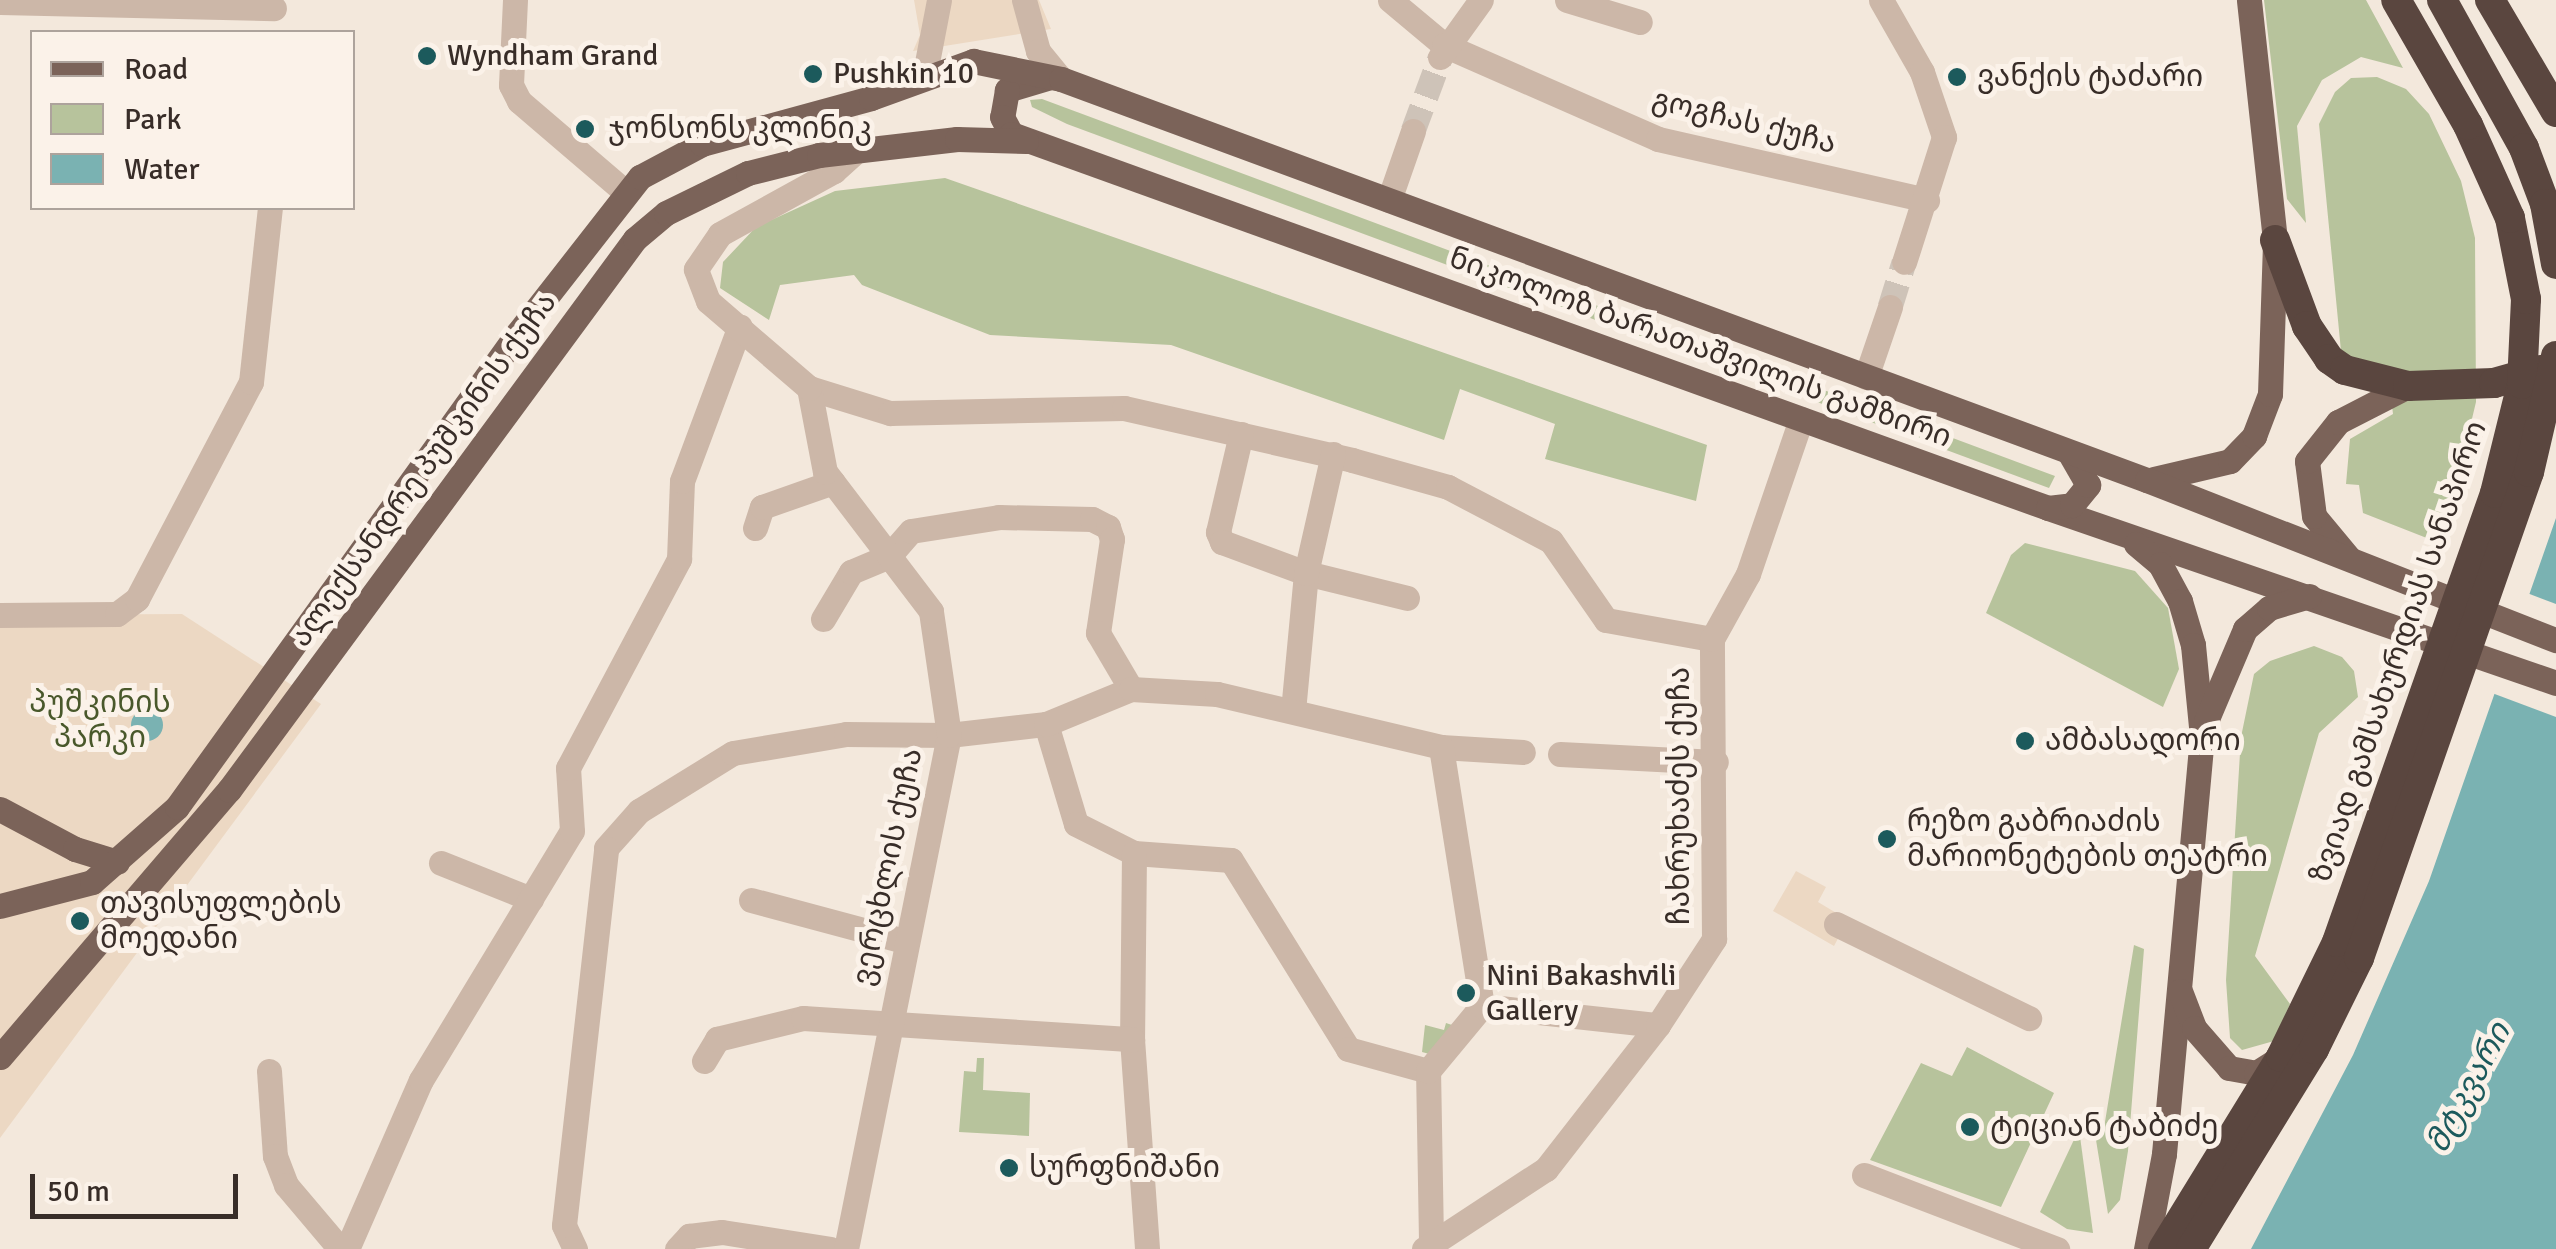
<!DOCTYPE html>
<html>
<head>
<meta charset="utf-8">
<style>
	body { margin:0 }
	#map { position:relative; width:2556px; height:1249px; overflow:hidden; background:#f3e8dc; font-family:Signika,"Noto Sans Georgian",sans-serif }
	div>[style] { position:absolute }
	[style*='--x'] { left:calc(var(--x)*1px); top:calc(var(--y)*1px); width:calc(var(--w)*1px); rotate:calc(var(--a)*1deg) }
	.green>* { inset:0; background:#b7c39c }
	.plaza>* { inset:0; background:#ecd8c3 }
	.water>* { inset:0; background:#7ab2b2 }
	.round { border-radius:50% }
	.pier>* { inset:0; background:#f3e8dc }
	.minor-tunnel>* { height:25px; margin-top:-12.5px; transform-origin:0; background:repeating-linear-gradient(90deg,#cec3b8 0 25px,transparent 0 37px) }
	.minor>* { height:25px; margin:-12.5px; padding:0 12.5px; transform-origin:12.5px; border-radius:12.5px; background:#ccb7a8 }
	.major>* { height:25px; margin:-12.5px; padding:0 12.5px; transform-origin:12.5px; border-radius:12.5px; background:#7b6359 }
	.highway>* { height:30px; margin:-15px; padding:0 15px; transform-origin:15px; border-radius:15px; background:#5a463f }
	.dots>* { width:28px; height:28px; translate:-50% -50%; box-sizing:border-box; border:5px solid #fbf2e9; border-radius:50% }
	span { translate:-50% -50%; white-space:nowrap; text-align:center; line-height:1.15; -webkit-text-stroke:10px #fbf2e9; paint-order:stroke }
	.poi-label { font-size:30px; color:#382d28 }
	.left { translate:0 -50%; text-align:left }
	.street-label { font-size:30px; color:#382d28 }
	.park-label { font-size:30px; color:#49582b }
	.water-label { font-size:32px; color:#1c5a5c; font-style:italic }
	.legend { position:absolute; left:30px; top:30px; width:325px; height:180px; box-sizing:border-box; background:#fbf2e9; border:2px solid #ada39c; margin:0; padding:12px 18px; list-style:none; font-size:30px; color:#382d28 }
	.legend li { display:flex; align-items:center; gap:20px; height:50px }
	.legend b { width:50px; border:2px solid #ada39c }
	.scale { position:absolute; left:30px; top:1174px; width:208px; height:45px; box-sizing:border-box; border:5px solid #382d28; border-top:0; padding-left:12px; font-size:30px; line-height:35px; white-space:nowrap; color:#382d28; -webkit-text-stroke:8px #fbf2e9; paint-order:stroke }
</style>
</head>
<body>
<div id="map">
	<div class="green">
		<i style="clip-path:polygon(2264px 0,2366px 0,2403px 68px,2361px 57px,2322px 80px,2297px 126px,2306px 223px,2287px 199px)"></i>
		<i style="clip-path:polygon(2377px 77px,2406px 89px,2429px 114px,2461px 181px,2475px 238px,2476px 402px,2442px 544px,2363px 513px,2359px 485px,2346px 484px,2350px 439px,2393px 414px,2387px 366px,2360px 364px,2341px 351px,2319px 124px,2335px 92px,2351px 78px)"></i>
		<i style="clip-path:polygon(1042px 99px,2055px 476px,2049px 488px,1067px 124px,1032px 107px,1030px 100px)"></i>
		<i style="clip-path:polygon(945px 178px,1707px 445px,1696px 501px,1545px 459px,1555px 424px,1460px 389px,1444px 440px,1171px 345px,990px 335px,862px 285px,854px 275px,780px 285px,769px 320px,720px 288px,723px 262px,756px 227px,835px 191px)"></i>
		<i style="clip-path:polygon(2025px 543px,2135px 571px,2168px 608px,2179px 669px,2163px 707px,1986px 613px,2011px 555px)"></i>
		<i style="clip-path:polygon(2314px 646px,2342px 657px,2354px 671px,2358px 697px,2319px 733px,2255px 956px,2290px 1004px,2274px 1041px,2242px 1050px,2230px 1038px,2226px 980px,2241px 737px,2254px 674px,2270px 661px)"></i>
		<i style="clip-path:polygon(2134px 945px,2144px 949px,2128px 1151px,2120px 1200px,2108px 1214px,2096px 1140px,2103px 1134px)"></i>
		<i style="clip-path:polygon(1446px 1023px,1455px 1026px,1433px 1055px,1422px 1052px,1425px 1025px,1444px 1030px)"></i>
		<i style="clip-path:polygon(1967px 1047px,2054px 1093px,2001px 1207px,1870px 1160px,1921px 1063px,1952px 1076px)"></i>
		<i style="clip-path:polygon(977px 1058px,984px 1058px,983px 1090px,1030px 1093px,1029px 1136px,959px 1132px,964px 1071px,976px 1072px)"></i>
		<i style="clip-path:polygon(2079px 1129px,2093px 1233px,2067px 1229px,2040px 1212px)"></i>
	</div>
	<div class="plaza">
		<i style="clip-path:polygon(914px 0,1039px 0,1051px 29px,913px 51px,920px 35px)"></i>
		<i style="clip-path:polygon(182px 614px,321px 704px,0 1138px,0 615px)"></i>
		<i style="clip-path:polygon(1796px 871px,1826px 887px,1818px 902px,1848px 920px,1834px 946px,1773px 911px)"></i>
	</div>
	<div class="water">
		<i style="clip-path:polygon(2556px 518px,2556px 1249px,2251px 1249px,2353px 1055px,2429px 881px)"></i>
		<i class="round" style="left:131px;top:709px;width:32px;height:32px"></i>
	</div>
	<div class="pier">
		<i style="clip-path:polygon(2527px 593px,2556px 604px,2556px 717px,2492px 693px)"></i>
	</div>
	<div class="minor-tunnel">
		<i style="--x:1413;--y:131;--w:78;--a:-69.7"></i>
		<i style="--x:1890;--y:307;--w:47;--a:-72.7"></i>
	</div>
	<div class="minor">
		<i style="--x:515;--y:0;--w:85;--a:92.7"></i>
		<i style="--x:511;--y:85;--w:18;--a:63"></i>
		<i style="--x:519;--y:101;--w:140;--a:40.6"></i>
		<i style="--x:1024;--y:0;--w:53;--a:74.6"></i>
		<i style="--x:1038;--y:51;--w:36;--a:51"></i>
		<i style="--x:1390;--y:0;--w:70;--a:39.8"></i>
		<i style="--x:1444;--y:45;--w:234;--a:23.7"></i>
		<i style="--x:1658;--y:139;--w:276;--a:12.8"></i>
		<i style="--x:1567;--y:0;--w:76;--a:16.8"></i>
		<i style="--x:1881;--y:0;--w:83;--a:60.3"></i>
		<i style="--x:1922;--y:72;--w:69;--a:71.3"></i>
		<i style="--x:1944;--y:137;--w:131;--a:107.7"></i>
		<i style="--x:0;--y:2;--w:274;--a:1.3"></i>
		<i style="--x:1440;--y:57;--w:70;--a:-54.3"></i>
		<i style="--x:924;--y:78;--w:79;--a:-79.1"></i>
		<i style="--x:1389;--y:200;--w:73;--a:-70.8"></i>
		<i style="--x:1866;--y:377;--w:74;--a:-71.1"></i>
		<i style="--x:809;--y:388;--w:85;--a:17.2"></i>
		<i style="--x:890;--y:413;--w:234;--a:-1.2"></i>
		<i style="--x:1124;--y:408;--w:234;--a:12.8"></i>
		<i style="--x:1352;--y:460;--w:100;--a:15.7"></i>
		<i style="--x:1448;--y:487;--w:116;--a:27.7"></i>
		<i style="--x:1551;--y:541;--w:96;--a:55.2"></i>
		<i style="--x:1606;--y:620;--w:108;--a:10.2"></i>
		<i style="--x:1241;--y:434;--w:101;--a:103.2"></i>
		<i style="--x:1218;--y:532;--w:11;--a:68"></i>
		<i style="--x:1222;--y:542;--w:90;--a:20.3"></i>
		<i style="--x:1306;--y:573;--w:104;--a:13.9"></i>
		<i style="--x:755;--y:528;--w:22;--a:-72"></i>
		<i style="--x:762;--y:507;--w:75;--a:-19.4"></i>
		<i style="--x:0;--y:615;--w:117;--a:-0.5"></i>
		<i style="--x:117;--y:614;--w:25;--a:-37"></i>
		<i style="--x:137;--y:599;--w:245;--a:-62.3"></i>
		<i style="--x:251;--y:382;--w:175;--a:-83.8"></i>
		<i style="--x:823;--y:619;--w:55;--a:-59.2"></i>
		<i style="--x:851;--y:572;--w:41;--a:-22.8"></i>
		<i style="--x:889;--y:556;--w:33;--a:-49"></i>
		<i style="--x:911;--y:531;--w:89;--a:-9"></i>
		<i style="--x:999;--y:517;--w:93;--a:1.2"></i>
		<i style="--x:1092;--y:519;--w:18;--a:27"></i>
		<i style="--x:1108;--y:527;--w:13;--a:72"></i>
		<i style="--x:1112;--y:539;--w:95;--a:98.5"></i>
		<i style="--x:1098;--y:633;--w:65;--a:59.5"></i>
		<i style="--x:1293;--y:711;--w:139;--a:-84.6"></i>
		<i style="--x:1306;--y:573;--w:122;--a:-77.2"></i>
		<i style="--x:1046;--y:724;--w:104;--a:73.3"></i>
		<i style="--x:1076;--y:824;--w:65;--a:26.6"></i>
		<i style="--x:1134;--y:853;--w:97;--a:4.1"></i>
		<i style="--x:1231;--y:860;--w:222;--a:58.2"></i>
		<i style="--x:1348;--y:1049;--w:83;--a:15.4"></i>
		<i style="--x:1560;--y:754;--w:156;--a:2.9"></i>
		<i style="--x:606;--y:848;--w:50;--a:-48.3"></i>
		<i style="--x:639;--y:811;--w:110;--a:-31.7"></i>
		<i style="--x:733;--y:753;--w:115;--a:-9.5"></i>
		<i style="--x:846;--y:734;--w:103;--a:0.6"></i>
		<i style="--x:949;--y:735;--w:98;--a:-6.5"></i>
		<i style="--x:1046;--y:724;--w:92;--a:-22.4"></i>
		<i style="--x:1131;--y:689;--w:86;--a:3.3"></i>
		<i style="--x:1217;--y:694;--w:230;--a:13.3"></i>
		<i style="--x:1441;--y:747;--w:82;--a:3.5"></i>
		<i style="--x:1134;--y:853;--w:186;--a:90.6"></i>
		<i style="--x:1132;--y:1039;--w:211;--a:85.9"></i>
		<i style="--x:441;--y:863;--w:97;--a:21.8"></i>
		<i style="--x:751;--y:900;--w:158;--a:15"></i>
		<i style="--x:1836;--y:924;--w:215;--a:26"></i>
		<i style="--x:1482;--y:1006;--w:177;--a:6.2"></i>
		<i style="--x:704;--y:1061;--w:26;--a:-59"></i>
		<i style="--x:717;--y:1039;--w:89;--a:-13.7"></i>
		<i style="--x:803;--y:1018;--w:330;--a:3.7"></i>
		<i style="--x:269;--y:1071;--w:85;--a:86"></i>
		<i style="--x:275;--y:1156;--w:31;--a:69"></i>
		<i style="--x:286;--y:1185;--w:84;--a:49.8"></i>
		<i style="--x:1864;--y:1175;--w:207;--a:21"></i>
		<i style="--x:1431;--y:1240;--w:169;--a:-91"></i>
		<i style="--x:1428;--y:1071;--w:85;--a:-50.3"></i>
		<i style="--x:1482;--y:1006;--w:262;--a:-99"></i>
		<i style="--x:347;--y:1249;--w:184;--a:-66.4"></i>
		<i style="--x:421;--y:1080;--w:291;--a:-58.8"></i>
		<i style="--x:572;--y:831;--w:63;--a:-93.6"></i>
		<i style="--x:568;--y:768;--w:237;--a:-62"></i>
		<i style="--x:679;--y:559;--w:78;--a:-87.8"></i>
		<i style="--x:682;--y:481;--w:165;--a:-69.5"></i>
		<i style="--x:575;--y:1249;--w:26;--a:-115"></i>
		<i style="--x:564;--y:1225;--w:379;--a:-83.6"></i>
		<i style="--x:677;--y:1249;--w:18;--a:-47"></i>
		<i style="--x:689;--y:1236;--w:33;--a:-7"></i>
		<i style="--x:722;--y:1232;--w:109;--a:8.9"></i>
		<i style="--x:846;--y:1249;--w:524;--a:-78.67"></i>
		<i style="--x:949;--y:735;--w:125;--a:-98.3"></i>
		<i style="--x:931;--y:611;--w:175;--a:-127.3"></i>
		<i style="--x:825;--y:472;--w:86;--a:-100.8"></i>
		<i style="--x:809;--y:388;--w:133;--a:-139.3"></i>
		<i style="--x:708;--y:301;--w:34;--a:-111"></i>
		<i style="--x:696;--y:269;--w:42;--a:-55.6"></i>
		<i style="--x:720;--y:234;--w:130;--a:-28.9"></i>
		<i style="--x:834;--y:171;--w:31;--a:-42"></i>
		<i style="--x:1424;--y:1249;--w:146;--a:-33.3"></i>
		<i style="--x:1546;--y:1169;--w:182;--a:-52.1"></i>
		<i style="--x:1658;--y:1025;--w:103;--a:-56.9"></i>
		<i style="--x:1714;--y:939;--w:300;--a:-90.4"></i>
		<i style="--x:1712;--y:639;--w:74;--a:-61"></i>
		<i style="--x:1748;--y:574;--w:164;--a:-71.1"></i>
	</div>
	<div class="major">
		<i style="--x:1047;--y:78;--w:42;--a:163.3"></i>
		<i style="--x:1007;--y:90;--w:27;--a:100"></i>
		<i style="--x:1002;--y:117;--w:19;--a:62"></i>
		<i style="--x:1011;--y:134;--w:1102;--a:19.83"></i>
		<i style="--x:2048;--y:508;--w:537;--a:19.01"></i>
		<i style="--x:2154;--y:479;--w:78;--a:-13.3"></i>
		<i style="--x:2230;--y:461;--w:35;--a:-46"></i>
		<i style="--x:2254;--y:436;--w:45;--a:-69.1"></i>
		<i style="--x:2270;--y:394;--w:154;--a:-88.1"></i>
		<i style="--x:2275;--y:240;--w:241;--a:-96.2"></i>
		<i style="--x:2048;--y:508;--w:24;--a:-7"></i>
		<i style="--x:2072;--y:505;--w:26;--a:-51"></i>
		<i style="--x:2088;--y:485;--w:38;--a:-120"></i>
		<i style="--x:2136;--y:544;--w:31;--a:40"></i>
		<i style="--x:2160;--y:564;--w:42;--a:61.6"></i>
		<i style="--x:2180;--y:601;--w:46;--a:73.5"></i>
		<i style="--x:2193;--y:645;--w:91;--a:84.4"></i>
		<i style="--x:2202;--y:736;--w:420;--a:95.2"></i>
		<i style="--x:2164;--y:1154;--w:97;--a:100.7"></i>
		<i style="--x:2348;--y:557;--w:53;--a:-129.7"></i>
		<i style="--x:2314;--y:516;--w:55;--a:-97.3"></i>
		<i style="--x:2307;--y:461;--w:50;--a:-51.5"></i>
		<i style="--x:2338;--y:422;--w:79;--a:-27.2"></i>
		<i style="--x:2206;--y:721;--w:100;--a:-67"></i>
		<i style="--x:2245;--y:629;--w:32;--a:-41"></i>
		<i style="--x:2269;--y:608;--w:42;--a:-16.7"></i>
		<i style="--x:0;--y:809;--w:85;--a:28.1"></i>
		<i style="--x:75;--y:849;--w:44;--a:17.2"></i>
		<i style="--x:0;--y:906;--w:95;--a:-14.6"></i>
		<i style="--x:92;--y:882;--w:113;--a:-41.4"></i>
		<i style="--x:177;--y:807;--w:584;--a:-54.27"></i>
		<i style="--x:518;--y:333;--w:198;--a:-52"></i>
		<i style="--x:640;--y:177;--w:70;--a:-28"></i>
		<i style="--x:702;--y:144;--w:175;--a:-15.2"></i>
		<i style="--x:871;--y:98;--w:109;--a:-19.9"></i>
		<i style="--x:973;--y:61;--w:90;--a:11.6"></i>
		<i style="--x:1061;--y:79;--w:1158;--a:20.27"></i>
		<i style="--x:2147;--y:480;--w:439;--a:21.4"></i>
		<i style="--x:2180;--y:991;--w:40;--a:69"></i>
		<i style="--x:2194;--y:1028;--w:53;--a:48.8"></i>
		<i style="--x:2229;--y:1068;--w:27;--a:10"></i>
		<i style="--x:2256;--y:1073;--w:28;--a:-32"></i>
		<i style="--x:0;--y:1057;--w:352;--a:-49.4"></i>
		<i style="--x:229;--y:790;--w:684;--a:-53.62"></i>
		<i style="--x:635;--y:239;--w:40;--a:-40"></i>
		<i style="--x:666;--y:213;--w:91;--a:-26"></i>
		<i style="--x:748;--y:173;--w:73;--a:-14.2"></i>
		<i style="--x:819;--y:155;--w:139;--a:-6.6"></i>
		<i style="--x:957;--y:139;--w:69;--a:1.7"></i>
	</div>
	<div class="highway">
		<i style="--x:2442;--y:0;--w:169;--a:61"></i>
		<i style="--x:2524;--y:148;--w:60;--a:69.4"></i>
		<i style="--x:2545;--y:204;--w:61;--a:79.6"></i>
		<i style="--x:2490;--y:0;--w:130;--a:59.5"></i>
		<i style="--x:2275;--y:240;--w:92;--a:69.6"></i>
		<i style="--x:2307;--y:326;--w:40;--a:56"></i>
		<i style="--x:2329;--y:359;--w:19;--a:35"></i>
		<i style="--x:2345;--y:370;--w:65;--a:14.3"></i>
		<i style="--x:2408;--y:386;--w:86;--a:-2"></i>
		<i style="--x:2494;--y:383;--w:48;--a:-15.8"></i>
		<i style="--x:2163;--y:1249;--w:225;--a:-58.4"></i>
		<i style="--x:2281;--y:1057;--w:128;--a:-64"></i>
		<i style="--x:2337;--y:942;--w:476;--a:-70.6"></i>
		<i style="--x:2495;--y:493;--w:112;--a:-76.1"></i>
		<i style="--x:2522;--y:384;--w:85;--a:-87.3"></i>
		<i style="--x:2526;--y:299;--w:83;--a:-101.2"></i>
		<i style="--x:2510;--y:218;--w:102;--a:-114.3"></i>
		<i style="--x:2468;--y:125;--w:144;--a:-119.9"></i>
		<i style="--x:2191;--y:1249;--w:235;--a:-58.4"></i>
		<i style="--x:2314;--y:1049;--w:102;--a:-63.7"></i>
		<i style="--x:2359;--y:958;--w:515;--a:-70.72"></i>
		<i style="--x:2529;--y:472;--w:119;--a:-76.9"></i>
	</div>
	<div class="dots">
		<i style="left:427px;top:56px;background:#1c5a5c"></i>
		<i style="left:813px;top:74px;background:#1c5a5c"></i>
		<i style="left:1957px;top:77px;background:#1c5a5c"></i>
		<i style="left:585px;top:129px;background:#1c5a5c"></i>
		<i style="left:2025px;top:741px;background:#1c5a5c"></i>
		<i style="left:1887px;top:839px;background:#1c5a5c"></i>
		<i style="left:80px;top:921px;background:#1c5a5c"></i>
		<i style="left:1466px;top:993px;background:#1c5a5c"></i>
		<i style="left:1970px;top:1127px;background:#1c5a5c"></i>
		<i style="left:1009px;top:1168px;background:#1c5a5c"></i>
	</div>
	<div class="poi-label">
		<span class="left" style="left:447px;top:56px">Wyndham Grand</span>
		<span class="left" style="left:833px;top:74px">Pushkin 10</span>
		<span class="left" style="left:1977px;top:77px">ვანქის ტაძარი</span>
		<span class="left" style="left:608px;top:129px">ჯონსონს კლინიკ</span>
		<span class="left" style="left:2045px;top:741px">ამბასადორი</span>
		<span class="left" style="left:1907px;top:839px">რეზო გაბრიაძის<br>მარიონეტების თეატრი</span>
		<span class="left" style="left:100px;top:921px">თავისუფლების<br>მოედანი</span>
		<span class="left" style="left:1486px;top:993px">Nini Bakashvili<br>Gallery</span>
		<span class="left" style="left:1990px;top:1127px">ტიციან ტაბიძე</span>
		<span class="left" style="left:1029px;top:1168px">სურფნიშანი</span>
	</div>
	<div class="street-label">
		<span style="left:1744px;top:122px;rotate:14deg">გოგჩას ქუჩა</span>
		<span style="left:1700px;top:348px;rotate:20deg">ნიკოლოზ ბარათაშვილის გამზირი</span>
		<span style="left:424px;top:470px;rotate:-54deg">ალექსანდრე პუშკინის ქუჩა</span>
		<span style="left:2399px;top:652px;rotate:-71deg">ზვიად გამსახურდიას სანაპირო</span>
		<span style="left:1680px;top:796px;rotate:-90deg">ჩახრუხაძეს ქუჩა</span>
		<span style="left:888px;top:867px;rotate:-78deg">ვერცხლის ქუჩა</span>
	</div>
	<div class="park-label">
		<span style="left:100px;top:720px">პუშკინის<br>პარკი</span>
	</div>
	<div class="water-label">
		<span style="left:2469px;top:1088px;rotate:-62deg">მტკვარი</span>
	</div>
	<ul class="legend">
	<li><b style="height:12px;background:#7b6359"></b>Road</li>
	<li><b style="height:28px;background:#b7c39c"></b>Park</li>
	<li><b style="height:28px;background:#7ab2b2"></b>Water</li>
	</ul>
	<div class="scale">50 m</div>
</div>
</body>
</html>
